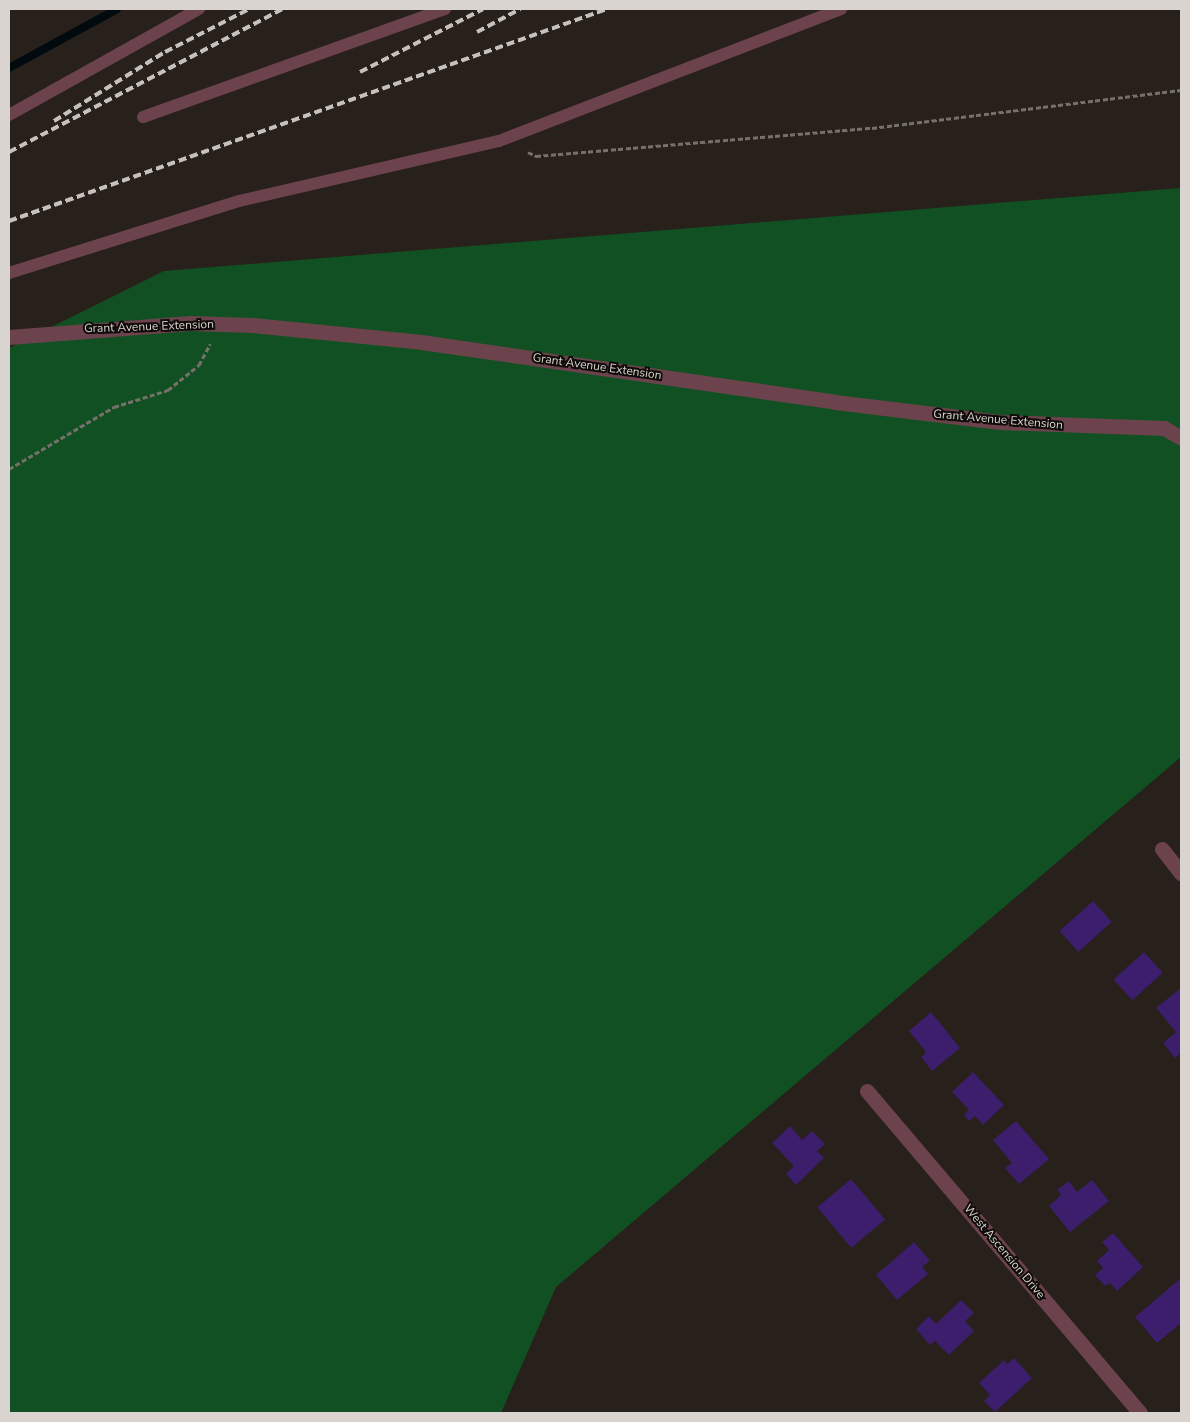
<!DOCTYPE html>
<html>
<head>
<meta charset="utf-8">
<style>
	body { margin:0 }
	#map { position:relative; width:1190px; height:1422px; overflow:hidden; background:#28201a; font-family:"Nunito Sans",sans-serif }
	div>[style] { position:absolute }
	[style*='--x'] { left:calc(var(--x)*1px); top:calc(var(--y)*1px); width:calc(var(--w)*1px); rotate:calc(var(--a)*1deg) }
	.green>* { inset:0; background:#115022 }
	.stream>* { height:8px; margin:-4px; padding:0 4px; transform-origin:4px; border-radius:4px; background:#000a0f }
	.building>* { inset:0; background:#3c1e6c; transform-origin:0 0 }
	.path>* { height:3px; margin-top:-1.5px; transform-origin:0; background:repeating-linear-gradient(90deg,#76706b 0 5px,transparent 0 7.5px) }
	.lane>* { height:12px; margin:-6px; padding:0 6px; transform-origin:6px; border-radius:6px; background:#6c434d }
	.street>* { height:15px; margin:-7.5px; padding:0 7.5px; transform-origin:7.5px; border-radius:7.5px; background:#6c434d }
	.rail>* { height:4px; margin-top:-2px; transform-origin:0; background:repeating-linear-gradient(90deg,#c6c1bd 0 8px,transparent 0 12px) }
	span { translate:-50% -50%; white-space:nowrap; text-align:center; line-height:1.15; -webkit-text-stroke:4px #0e0b08; paint-order:stroke }
	.street-label { font-size:12px; color:#d9d4d0 }
	.frame { position:absolute; inset:0; border:10px solid #d9d4d0; pointer-events:none }
</style>
</head>
<body>
<div id="map">
	<div class="green">
		<i style="clip-path:polygon(1181px 188px,1181px 757px,556px 1287px,501px 1413px,9px 1413px,9px 348px,164px 271px)"></i>
	</div>
	<div class="stream">
		<i style="--x:9;--y:68;--w:123;--a:-28.6"></i>
	</div>
	<div class="building">
		<i style="left:1093px;top:901px;width:28px;height:45px;rotate:48deg"></i>
		<i style="left:1144px;top:952px;width:28px;height:41px;rotate:48deg"></i>
		<i style="clip-path:polygon(1181px 988px,1181px 1053px,1175px 1058px,1163px 1043px,1176px 1032px,1156px 1008px)"></i>
		<i style="clip-path:polygon(931px 1012px,960px 1048px,932px 1071px,921px 1057px,926px 1052px,909px 1031px)"></i>
		<i style="clip-path:polygon(973px 1072px,1004px 1105px,983px 1125px,975px 1116px,969px 1121px,964px 1115px,969px 1110px,952px 1092px)"></i>
		<i style="clip-path:polygon(1016px 1121px,1049px 1159px,1019px 1184px,1005px 1168px,1012px 1163px,993px 1140px)"></i>
		<i style="clip-path:polygon(790px 1126px,802px 1140px,812px 1131px,825px 1144px,817px 1151px,824px 1158px,796px 1185px,786px 1174px,794px 1166px,772px 1143px)"></i>
		<i style="left:851px;top:1179px;width:53px;height:44px;rotate:50deg"></i>
		<i style="clip-path:polygon(1092px 1180px,1109px 1201px,1070px 1232px,1049px 1206px,1061px 1195px,1057px 1190px,1069px 1181px,1077px 1192px)"></i>
		<i style="clip-path:polygon(1113px 1233px,1143px 1267px,1117px 1291px,1110px 1283px,1105px 1286px,1095px 1275px,1103px 1268px,1097px 1261px,1109px 1250px,1102px 1242px)"></i>
		<i style="clip-path:polygon(914px 1242px,930px 1261px,922px 1267px,928px 1274px,897px 1300px,876px 1275px)"></i>
		<i style="clip-path:polygon(1181px 1278px,1181px 1323px,1157px 1343px,1135px 1317px)"></i>
		<i style="clip-path:polygon(961px 1300px,974px 1313px,965px 1321px,974px 1331px,949px 1355px,935px 1341px,930px 1345px,916px 1329px,929px 1316px,936px 1324px)"></i>
		<i style="clip-path:polygon(1014px 1358px,1032px 1378px,995px 1412px,984px 1401px,990px 1395px,979px 1383px,1004px 1360px,1007px 1364px)"></i>
	</div>
	<div class="path">
		<i style="--x:528;--y:152;--w:9;--a:27"></i>
		<i style="--x:536;--y:156;--w:337;--a:-4.8"></i>
		<i style="--x:872;--y:128;--w:311;--a:-7"></i>
		<i style="--x:9;--y:469;--w:122;--a:-30.6"></i>
		<i style="--x:114;--y:407;--w:57;--a:-17.5"></i>
		<i style="--x:168;--y:390;--w:40;--a:-39"></i>
		<i style="--x:199;--y:365;--w:24;--a:-62"></i>
	</div>
	<div class="lane">
		<i style="--x:9;--y:115;--w:218;--a:-29.2"></i>
		<i style="--x:143;--y:117;--w:321;--a:-19.7"></i>
		<i style="--x:9;--y:273;--w:241;--a:-17.4"></i>
		<i style="--x:239;--y:201;--w:267;--a:-13"></i>
		<i style="--x:499;--y:141;--w:367;--a:-21.1"></i>
	</div>
	<div class="street">
		<i style="--x:9;--y:337;--w:182;--a:-4.4"></i>
		<i style="--x:190;--y:323;--w:62;--a:1.8"></i>
		<i style="--x:252;--y:325;--w:170;--a:5.7"></i>
		<i style="--x:421;--y:342;--w:418;--a:8.2"></i>
		<i style="--x:835;--y:402;--w:166;--a:6.9"></i>
		<i style="--x:1000;--y:422;--w:164;--a:2.1"></i>
		<i style="--x:1164;--y:428;--w:20;--a:30"></i>
		<i style="--x:1162;--y:849;--w:31;--a:52"></i>
		<i style="--x:867;--y:1091;--w:422;--a:49.7"></i>
	</div>
	<div class="rail">
		<i style="--x:477;--y:32;--w:49;--a:-28.1"></i>
		<i style="--x:360;--y:72;--w:138;--a:-27.1"></i>
		<i style="--x:54;--y:121;--w:131;--a:-31.9"></i>
		<i style="--x:165;--y:52;--w:94;--a:-27.1"></i>
		<i style="--x:9;--y:152;--w:308;--a:-27.6"></i>
		<i style="--x:9;--y:221;--w:634;--a:-19.52"></i>
	</div>
	<div class="street-label">
		<span style="left:149px;top:327px;rotate:-2deg">Grant Avenue Extension</span>
		<span style="left:597px;top:367px;rotate:8deg">Grant Avenue Extension</span>
		<span style="left:998px;top:420px;rotate:5deg">Grant Avenue Extension</span>
		<span style="left:1004px;top:1252px;rotate:50deg">West Ascension Drive</span>
	</div>
	<div class="frame"></div>
</div>
</body>
</html>
